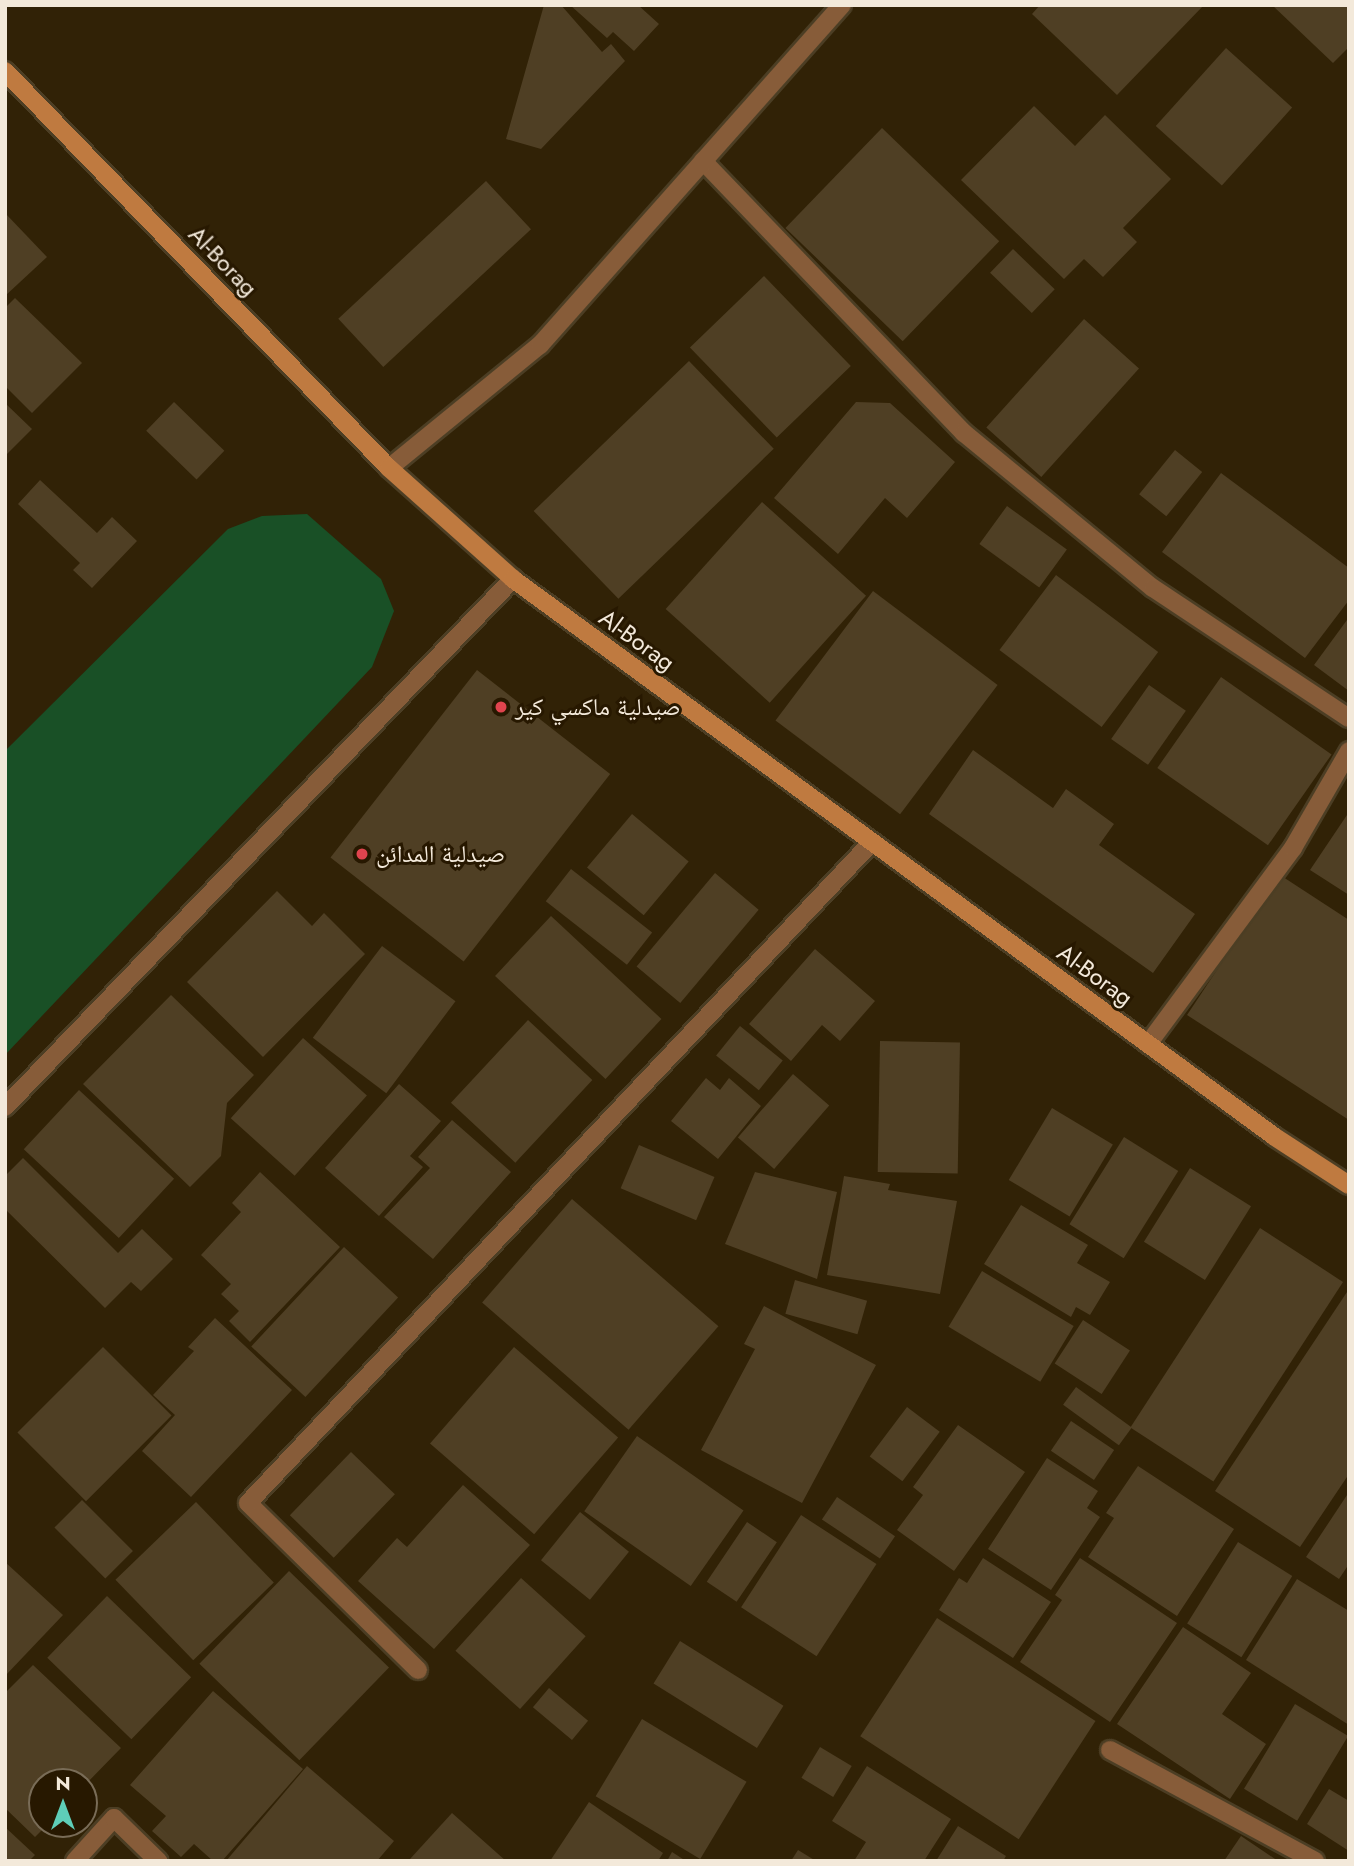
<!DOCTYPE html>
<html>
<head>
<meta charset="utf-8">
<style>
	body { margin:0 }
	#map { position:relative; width:1354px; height:1866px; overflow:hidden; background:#312206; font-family:Jost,"Noto Naskh Arabic",sans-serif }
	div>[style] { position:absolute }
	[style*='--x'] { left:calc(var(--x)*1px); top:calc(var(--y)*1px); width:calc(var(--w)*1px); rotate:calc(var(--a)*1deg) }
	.green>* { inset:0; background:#195026 }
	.building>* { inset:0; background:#4f3f24; transform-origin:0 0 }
	.roads { filter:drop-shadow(2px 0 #4c3e24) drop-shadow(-2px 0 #4c3e24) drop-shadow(0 2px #4c3e24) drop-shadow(0 -2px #4c3e24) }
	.lane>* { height:18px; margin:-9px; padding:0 9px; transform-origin:9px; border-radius:9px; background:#875c39 }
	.street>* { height:18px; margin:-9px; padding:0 9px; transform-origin:9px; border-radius:9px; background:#875c39 }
	.secondary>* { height:18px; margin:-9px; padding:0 9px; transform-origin:9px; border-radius:9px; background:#bf7a40 }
	.dots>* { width:19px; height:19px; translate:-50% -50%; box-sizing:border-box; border:4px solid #271800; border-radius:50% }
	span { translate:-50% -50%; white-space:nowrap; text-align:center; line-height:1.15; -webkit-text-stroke:6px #271800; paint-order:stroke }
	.street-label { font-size:24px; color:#f3e9da }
	.poi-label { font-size:24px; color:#f3e9da }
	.left { translate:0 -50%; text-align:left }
	.frame { position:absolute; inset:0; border:7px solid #f3e9da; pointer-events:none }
	.north { position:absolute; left:28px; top:1768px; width:70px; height:70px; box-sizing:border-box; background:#271800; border:2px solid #796c57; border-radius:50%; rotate:0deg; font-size:19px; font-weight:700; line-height:28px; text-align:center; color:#f3e9da }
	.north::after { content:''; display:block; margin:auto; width:24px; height:32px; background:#5eceb8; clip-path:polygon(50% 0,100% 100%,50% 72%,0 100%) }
</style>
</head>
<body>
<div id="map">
	<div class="green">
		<i style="clip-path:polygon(307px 514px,381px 579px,394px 611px,372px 667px,5px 1055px,5px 751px,228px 529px,262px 516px)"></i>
	</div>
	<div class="building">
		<i style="clip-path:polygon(544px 5px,561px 5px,602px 52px,611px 44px,625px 61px,541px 149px,506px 139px)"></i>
		<i style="clip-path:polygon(570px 5px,638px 5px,659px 24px,634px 51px,613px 32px,607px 38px)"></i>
		<i style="clip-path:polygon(1040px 5px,1204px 5px,1117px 95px,1032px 14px)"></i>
		<i style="clip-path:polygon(1272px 5px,1349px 5px,1349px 47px,1333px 63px)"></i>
		<i style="left:1226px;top:48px;width:89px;height:105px;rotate:42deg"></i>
		<i style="clip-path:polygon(1034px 106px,1075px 146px,1105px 115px,1171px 179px,1123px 228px,1137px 242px,1103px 277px,1084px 259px,1064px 279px,961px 180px)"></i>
		<i style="left:882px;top:128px;width:163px;height:139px;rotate:44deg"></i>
		<i style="left:486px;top:181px;width:66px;height:202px;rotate:47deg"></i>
		<i style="clip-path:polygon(5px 213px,47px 257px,5px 296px)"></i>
		<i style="left:1013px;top:249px;width:58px;height:33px;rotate:44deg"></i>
		<i style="left:764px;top:276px;width:125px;height:103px;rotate:46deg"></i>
		<i style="clip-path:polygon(15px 298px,82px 363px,32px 413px,5px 386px,5px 308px)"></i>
		<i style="left:1084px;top:319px;width:74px;height:146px;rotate:42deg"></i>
		<i style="left:689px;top:361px;width:122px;height:216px;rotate:46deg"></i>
		<i style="left:174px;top:402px;width:70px;height:40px;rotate:44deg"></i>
		<i style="clip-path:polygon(856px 402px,890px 403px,955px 462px,907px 518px,885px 498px,838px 554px,774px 498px)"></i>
		<i style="clip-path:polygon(5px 403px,32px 429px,5px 456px)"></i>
		<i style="left:1175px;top:450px;width:35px;height:57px;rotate:39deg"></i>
		<i style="clip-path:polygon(1221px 473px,1349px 568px,1349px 600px,1305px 658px,1162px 552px)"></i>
		<i style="clip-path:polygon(40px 480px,97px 533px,112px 517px,137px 541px,92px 588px,73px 570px,80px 563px,18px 504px)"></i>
		<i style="left:762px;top:502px;width:140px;height:144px;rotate:42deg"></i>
		<i style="left:1007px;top:506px;width:74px;height:47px;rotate:36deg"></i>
		<i style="left:1056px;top:575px;width:128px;height:94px;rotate:37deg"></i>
		<i style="left:873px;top:591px;width:156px;height:162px;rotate:37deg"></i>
		<i style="clip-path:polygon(1347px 620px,1349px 621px,1349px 691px,1314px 665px)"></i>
		<i style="left:477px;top:670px;width:169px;height:238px;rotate:38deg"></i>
		<i style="left:1221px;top:677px;width:135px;height:111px;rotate:35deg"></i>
		<i style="left:1149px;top:685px;width:45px;height:66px;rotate:35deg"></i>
		<i style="clip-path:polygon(973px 750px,1053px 808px,1066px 789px,1114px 824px,1099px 845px,1195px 914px,1153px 973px,929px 814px)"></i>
		<i style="clip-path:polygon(1349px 812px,1349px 895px,1310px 870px)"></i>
		<i style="left:632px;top:814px;width:74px;height:70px;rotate:40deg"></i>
		<i style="left:571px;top:869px;width:103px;height:41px;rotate:38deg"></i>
		<i style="left:715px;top:873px;width:57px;height:122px;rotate:40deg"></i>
		<i style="clip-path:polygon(1280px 875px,1349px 920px,1349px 1120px,1187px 1015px)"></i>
		<i style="clip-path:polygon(277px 891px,312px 926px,324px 913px,365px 954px,263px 1057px,187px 982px)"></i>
		<i style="left:551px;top:916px;width:151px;height:82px;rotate:43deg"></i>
		<i style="left:382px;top:946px;width:92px;height:115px;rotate:37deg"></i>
		<i style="clip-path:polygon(815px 949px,875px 1001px,840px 1041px,822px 1025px,791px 1061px,749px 1024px)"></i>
		<i style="clip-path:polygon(171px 995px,254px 1075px,227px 1103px,221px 1156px,190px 1187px,83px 1084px)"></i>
		<i style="left:528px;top:1020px;width:88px;height:113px;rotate:43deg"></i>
		<i style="left:740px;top:1026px;width:55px;height:38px;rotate:39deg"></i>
		<i style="left:303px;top:1038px;width:86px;height:108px;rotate:42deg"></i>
		<i style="left:880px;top:1041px;width:80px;height:131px;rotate:1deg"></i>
		<i style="left:793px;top:1074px;width:48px;height:84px;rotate:41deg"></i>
		<i style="clip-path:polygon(706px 1078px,720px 1090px,729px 1078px,761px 1106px,718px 1159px,671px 1121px)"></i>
		<i style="clip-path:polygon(399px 1084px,441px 1121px,410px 1156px,423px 1167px,379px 1216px,325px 1168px)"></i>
		<i style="left:79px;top:1090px;width:130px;height:81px;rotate:43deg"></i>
		<i style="left:1052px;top:1108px;width:71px;height:84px;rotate:31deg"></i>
		<i style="clip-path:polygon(452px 1120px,511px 1172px,433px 1259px,384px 1217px,430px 1168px,418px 1157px)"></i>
		<i style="left:1124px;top:1137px;width:64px;height:103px;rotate:32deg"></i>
		<i style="left:639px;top:1145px;width:82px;height:47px;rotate:23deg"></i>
		<i style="clip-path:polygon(23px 1158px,118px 1253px,142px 1229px,173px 1259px,141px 1291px,131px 1282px,105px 1308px,5px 1209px,5px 1176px)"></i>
		<i style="left:1190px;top:1168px;width:72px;height:87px;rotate:32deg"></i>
		<i style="clip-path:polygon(260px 1172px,340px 1247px,250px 1342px,229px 1321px,239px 1311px,221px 1294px,231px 1284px,201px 1255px,241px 1212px,232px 1203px)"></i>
		<i style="clip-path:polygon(755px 1172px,837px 1192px,817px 1279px,725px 1244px)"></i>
		<i style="clip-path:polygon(844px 1176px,890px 1184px,888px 1190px,957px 1201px,940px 1294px,827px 1275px)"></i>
		<i style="left:572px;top:1199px;width:194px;height:137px;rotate:41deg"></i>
		<i style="clip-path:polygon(1021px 1205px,1088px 1245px,1077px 1263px,1110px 1282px,1090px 1315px,1076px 1307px,1071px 1317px,984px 1264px)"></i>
		<i style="left:1260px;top:1228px;width:99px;height:238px;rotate:33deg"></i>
		<i style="left:344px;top:1247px;width:74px;height:136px;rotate:43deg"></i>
		<i style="left:982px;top:1271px;width:107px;height:65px;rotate:31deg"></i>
		<i style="left:795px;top:1280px;width:75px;height:35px;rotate:16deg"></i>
		<i style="clip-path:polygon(1349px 1289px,1349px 1474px,1300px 1547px,1215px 1491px)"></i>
		<i style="clip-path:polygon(764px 1306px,876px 1365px,802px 1503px,701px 1450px,755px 1349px,744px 1344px)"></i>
		<i style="clip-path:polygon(215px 1318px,292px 1390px,191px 1497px,142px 1451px,175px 1415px,153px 1395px,194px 1351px,188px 1347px)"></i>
		<i style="left:1083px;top:1320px;width:56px;height:52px;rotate:33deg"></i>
		<i style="left:103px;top:1347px;width:97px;height:121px;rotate:45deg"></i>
		<i style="left:514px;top:1347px;width:138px;height:128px;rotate:41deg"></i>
		<i style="left:1076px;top:1387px;width:69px;height:22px;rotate:36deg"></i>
		<i style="left:907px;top:1407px;width:41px;height:62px;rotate:37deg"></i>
		<i style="left:1071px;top:1421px;width:52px;height:36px;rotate:34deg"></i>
		<i style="clip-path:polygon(958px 1425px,1025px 1472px,954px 1571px,897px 1530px,923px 1495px,913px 1487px)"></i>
		<i style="left:637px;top:1436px;width:130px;height:92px;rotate:35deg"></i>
		<i style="left:351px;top:1452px;width:61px;height:88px;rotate:44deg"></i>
		<i style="clip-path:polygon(1047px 1458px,1098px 1491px,1087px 1508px,1100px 1517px,1051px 1590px,988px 1549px)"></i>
		<i style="clip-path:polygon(1138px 1466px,1234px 1529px,1177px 1616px,1088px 1557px,1114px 1518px,1106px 1513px)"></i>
		<i style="clip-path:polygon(463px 1485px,530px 1545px,434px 1649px,358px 1581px,397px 1538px,407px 1547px)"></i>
		<i style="clip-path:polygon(1349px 1492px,1349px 1564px,1339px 1579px,1306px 1557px)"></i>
		<i style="left:837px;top:1497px;width:70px;height:27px;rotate:34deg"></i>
		<i style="left:82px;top:1500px;width:72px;height:39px;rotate:45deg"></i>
		<i style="left:196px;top:1502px;width:112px;height:112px;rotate:46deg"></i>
		<i style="left:580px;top:1512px;width:63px;height:62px;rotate:39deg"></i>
		<i style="left:801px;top:1515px;width:90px;height:110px;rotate:33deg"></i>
		<i style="left:747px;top:1522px;width:36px;height:72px;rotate:34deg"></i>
		<i style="left:1238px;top:1542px;width:64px;height:96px;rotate:32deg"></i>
		<i style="clip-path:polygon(983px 1558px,1051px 1602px,1013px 1658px,939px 1610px,959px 1578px,967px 1583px)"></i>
		<i style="clip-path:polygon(1080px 1558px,1177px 1623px,1110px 1722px,1020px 1662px,1062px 1600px,1055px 1595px)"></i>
		<i style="clip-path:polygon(5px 1562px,63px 1615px,5px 1676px)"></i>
		<i style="left:289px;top:1571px;width:139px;height:129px;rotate:44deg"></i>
		<i style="left:521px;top:1578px;width:87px;height:98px;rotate:42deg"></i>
		<i style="clip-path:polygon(1297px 1579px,1349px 1611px,1349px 1725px,1246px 1660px)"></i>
		<i style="left:107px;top:1596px;width:117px;height:86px;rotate:44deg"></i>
		<i style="left:937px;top:1618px;width:189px;height:141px;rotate:33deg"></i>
		<i style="clip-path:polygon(1183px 1627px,1251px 1673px,1222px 1714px,1266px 1744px,1230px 1799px,1117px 1724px)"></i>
		<i style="left:680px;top:1641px;width:122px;height:50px;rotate:32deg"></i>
		<i style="clip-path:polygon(33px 1665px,121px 1748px,84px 1786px,84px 1782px,42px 1782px,42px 1824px,48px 1824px,35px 1837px,5px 1808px,5px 1693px)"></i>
		<i style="left:549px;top:1688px;width:51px;height:25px;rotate:40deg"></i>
		<i style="clip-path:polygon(213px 1691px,303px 1769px,222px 1861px,213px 1861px,194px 1844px,181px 1857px,152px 1831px,166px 1816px,130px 1785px)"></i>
		<i style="left:1295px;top:1704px;width:62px;height:99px;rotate:31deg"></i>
		<i style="left:642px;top:1719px;width:122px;height:90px;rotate:31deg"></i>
		<i style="left:820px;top:1747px;width:37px;height:36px;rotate:31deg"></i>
		<i style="clip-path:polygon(307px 1766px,394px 1841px,377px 1861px,226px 1861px)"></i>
		<i style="clip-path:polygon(867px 1766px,951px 1819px,924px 1861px,854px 1861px,866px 1842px,832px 1821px)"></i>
		<i style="clip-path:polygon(1329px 1789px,1349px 1801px,1349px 1851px,1307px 1824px)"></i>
		<i style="clip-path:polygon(589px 1802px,663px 1853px,658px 1861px,550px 1861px)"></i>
		<i style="clip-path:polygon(452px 1813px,506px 1861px,410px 1859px)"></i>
		<i style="clip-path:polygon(958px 1826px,1006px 1856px,1003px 1861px,936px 1861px)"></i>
		<i style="clip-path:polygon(5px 1827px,35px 1855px,29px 1861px,5px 1861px)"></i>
		<i style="clip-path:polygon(1241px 1836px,1278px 1861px,1224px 1861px)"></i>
		<i style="clip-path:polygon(798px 1850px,816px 1861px,791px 1861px)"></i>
		<i style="clip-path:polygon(672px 1852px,686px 1861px,667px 1861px)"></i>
	</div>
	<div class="roads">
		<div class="lane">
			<i style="--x:1110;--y:1750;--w:233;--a:28.4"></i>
		</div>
		<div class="street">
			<i style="--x:703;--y:161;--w:377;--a:46.2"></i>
			<i style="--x:964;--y:433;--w:244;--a:39.4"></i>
			<i style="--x:1153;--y:588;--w:235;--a:33.6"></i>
			<i style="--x:389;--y:468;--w:195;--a:-39.2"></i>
			<i style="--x:540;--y:345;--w:455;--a:-48.4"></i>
			<i style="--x:1148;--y:1044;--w:244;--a:-53.5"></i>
			<i style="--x:1293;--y:848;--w:112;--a:-60"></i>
			<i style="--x:5;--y:1107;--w:733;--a:-46.11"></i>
			<i style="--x:418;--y:1670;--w:238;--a:-135.5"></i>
			<i style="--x:248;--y:1503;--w:909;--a:-46.65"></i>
			<i style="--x:75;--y:1861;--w:58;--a:-47.8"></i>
			<i style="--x:114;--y:1818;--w:62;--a:44.3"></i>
		</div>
		<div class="secondary">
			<i style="--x:5;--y:71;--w:552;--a:45.95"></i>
			<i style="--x:389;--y:468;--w:166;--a:41.8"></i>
			<i style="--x:513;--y:579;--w:944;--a:36.21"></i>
			<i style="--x:1275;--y:1137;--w:88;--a:33"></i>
		</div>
	</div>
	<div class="dots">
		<i style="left:501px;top:707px;background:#e0444e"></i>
		<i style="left:362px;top:854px;background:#e0444e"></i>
	</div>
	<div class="street-label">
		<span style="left:223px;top:261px;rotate:46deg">Al-Borag</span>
		<span style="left:637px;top:640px;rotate:36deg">Al-Borag</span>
		<span style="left:1095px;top:975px;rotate:36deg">Al-Borag</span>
	</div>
	<div class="poi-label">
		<span class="left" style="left:515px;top:707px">صيدلية ماكسي كير</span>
		<span class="left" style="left:376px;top:854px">صيدلية المدائن</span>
	</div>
	<div class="frame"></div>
	<div class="north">N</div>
</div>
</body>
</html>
